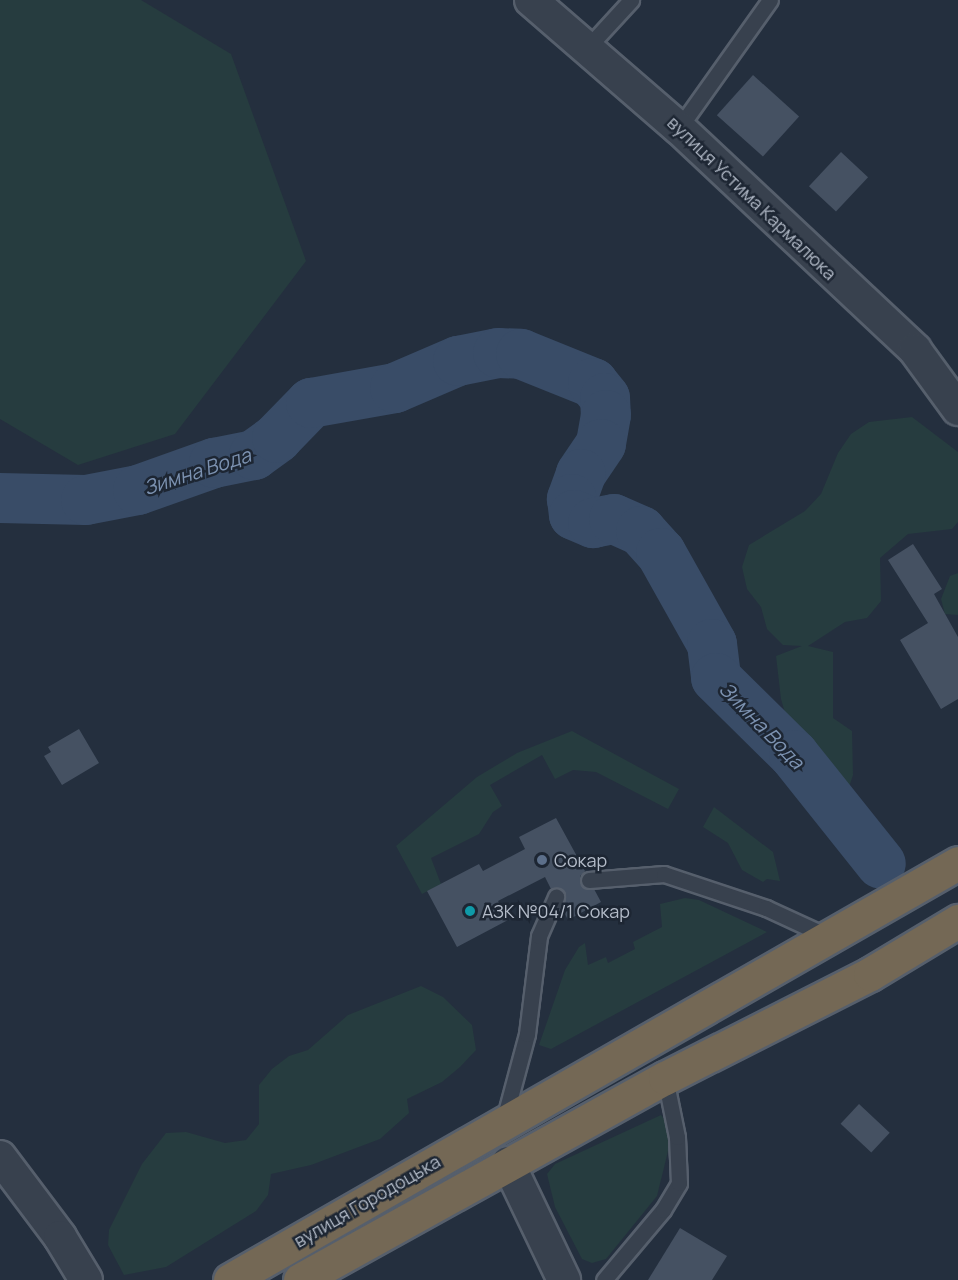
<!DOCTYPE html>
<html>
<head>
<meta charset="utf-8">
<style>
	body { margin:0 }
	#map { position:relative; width:958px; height:1280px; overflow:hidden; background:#242f3e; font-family:Manrope,sans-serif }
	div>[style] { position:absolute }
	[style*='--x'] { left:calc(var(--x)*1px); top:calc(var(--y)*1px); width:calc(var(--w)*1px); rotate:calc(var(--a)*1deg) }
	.green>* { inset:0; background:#263c3f }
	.river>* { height:50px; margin:-25px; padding:0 25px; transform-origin:25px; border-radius:25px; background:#394c67 }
	.building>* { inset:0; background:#455162; transform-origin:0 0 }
	.roads { filter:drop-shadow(2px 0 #565f6c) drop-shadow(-2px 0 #565f6c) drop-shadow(0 2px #565f6c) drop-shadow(0 -2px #565f6c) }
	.lane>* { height:15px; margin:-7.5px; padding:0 7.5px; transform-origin:7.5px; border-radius:7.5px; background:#38414e }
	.street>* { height:32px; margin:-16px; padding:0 16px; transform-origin:16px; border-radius:16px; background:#38414e }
	.highway>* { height:33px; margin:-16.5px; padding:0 16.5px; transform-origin:16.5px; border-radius:16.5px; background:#746855 }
	.dots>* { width:16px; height:16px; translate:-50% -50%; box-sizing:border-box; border:3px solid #1d2633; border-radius:50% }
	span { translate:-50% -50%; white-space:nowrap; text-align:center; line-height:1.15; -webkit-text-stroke:5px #1d2633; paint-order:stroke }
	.street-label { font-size:18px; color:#b4bcc9 }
	.poi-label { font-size:18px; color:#b4bcc9 }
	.left { translate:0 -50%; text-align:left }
	.water-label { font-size:20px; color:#7c92b1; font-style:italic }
</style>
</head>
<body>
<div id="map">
	<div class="green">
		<i style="clip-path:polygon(0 0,141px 0,231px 54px,306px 261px,175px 434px,78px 465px,0 419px)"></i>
		<i style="clip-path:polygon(912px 417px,958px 452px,958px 522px,952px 529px,908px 534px,880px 558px,881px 601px,867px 618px,845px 622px,808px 646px,833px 652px,833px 718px,852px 731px,853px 775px,846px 796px,827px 808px,805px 807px,799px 786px,800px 764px,781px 699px,776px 656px,802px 646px,783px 645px,767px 629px,761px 607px,747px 589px,742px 567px,749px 545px,805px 511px,821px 494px,838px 453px,851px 434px,869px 422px)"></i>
		<i style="clip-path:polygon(958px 573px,958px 615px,945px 614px,941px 599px,950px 576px)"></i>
		<i style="clip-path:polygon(572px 731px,679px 789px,668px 809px,596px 772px,573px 770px,555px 779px,542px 755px,490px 785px,502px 806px,493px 812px,479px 834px,431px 858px,441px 884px,422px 894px,396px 846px,477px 777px,517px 753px)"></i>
		<i style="clip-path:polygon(714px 807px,773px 852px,780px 881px,767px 879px,763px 882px,742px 870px,728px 843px,703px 827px)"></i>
		<i style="clip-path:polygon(685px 898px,699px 900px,767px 932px,551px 1049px,539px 1045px,565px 970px,579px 947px,585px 943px,588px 965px,606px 957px,608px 963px,635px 949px,633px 942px,662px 927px,660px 904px)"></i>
		<i style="clip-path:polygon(421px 986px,443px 997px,472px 1025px,476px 1050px,460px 1067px,442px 1082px,407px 1099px,409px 1113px,380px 1139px,311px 1165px,271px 1174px,268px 1195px,256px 1211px,166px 1267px,124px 1275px,108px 1245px,109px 1230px,142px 1164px,166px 1133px,186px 1132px,225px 1143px,246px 1140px,259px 1124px,259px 1085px,272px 1069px,289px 1056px,308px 1050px,348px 1015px)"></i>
		<i style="clip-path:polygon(661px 1115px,667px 1123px,669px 1147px,657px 1196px,606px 1259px,592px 1263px,582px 1259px,555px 1207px,547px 1174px,555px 1164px)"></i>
	</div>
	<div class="river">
		<i style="--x:0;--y:498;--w:86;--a:1.3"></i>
		<i style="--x:86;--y:500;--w:53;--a:-10.9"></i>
		<i style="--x:138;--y:490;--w:81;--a:-19.6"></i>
		<i style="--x:214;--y:463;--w:41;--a:-11.3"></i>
		<i style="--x:254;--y:455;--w:29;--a:-36"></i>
		<i style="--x:277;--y:438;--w:49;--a:-45.8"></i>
		<i style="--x:311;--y:403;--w:85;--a:-10.1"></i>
		<i style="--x:395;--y:388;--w:69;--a:-23.2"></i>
		<i style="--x:458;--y:361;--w:41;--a:-11.3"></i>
		<i style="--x:498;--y:353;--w:23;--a:2"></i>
		<i style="--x:521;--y:354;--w:78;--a:21.9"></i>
		<i style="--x:593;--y:383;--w:19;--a:51"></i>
		<i style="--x:605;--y:398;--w:17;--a:87"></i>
		<i style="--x:606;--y:415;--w:29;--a:100"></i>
		<i style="--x:601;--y:444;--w:36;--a:124"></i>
		<i style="--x:581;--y:474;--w:27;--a:110"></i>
		<i style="--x:572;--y:499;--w:16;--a:83"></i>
		<i style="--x:574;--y:515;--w:21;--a:23"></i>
		<i style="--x:593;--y:523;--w:21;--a:-11"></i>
		<i style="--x:614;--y:519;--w:30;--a:24"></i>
		<i style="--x:641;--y:531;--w:30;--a:48"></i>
		<i style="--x:661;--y:553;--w:104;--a:60.7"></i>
		<i style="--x:712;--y:644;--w:34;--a:83"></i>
		<i style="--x:716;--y:678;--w:110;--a:44.6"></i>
		<i style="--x:794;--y:755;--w:139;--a:51.4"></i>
	</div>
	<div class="building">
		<i style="left:753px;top:75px;width:62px;height:54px;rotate:42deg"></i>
		<i style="left:841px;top:152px;width:37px;height:47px;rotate:43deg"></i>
		<i style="clip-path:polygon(913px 544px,942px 589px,934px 594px,958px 637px,958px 699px,941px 709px,900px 640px,928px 623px,888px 560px)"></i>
		<i style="clip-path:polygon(79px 729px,99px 763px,62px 785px,44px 756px,51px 752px,48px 747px)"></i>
		<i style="clip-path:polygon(556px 818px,585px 871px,580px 876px,581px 885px,594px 889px,601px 902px,568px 920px,562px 908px,564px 892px,551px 889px,545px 877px,498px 901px,508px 920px,457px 947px,427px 891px,479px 864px,483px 871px,525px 849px,519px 837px)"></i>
		<i style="left:859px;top:1104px;width:42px;height:27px;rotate:43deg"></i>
		<i style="clip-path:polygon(680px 1228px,727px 1256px,712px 1280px,648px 1280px)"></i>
	</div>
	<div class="roads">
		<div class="lane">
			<i style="--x:588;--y:47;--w:64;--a:-47.5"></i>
			<i style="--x:679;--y:128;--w:157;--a:-54.6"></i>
			<i style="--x:589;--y:880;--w:75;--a:-4.6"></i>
			<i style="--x:664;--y:874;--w:108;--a:18.4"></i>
			<i style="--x:766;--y:908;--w:69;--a:24.7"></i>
			<i style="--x:504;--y:1120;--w:89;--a:-75"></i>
			<i style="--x:527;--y:1034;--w:99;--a:-83"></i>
			<i style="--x:539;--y:936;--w:43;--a:-66.4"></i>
			<i style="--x:604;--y:1280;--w:92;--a:-49.9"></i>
			<i style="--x:663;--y:1210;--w:31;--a:-59"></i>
			<i style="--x:679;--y:1183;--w:46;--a:-92.5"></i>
			<i style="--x:677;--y:1137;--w:60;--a:-101.5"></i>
		</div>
		<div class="street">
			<i style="--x:531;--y:0;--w:196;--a:40.9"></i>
			<i style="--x:679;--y:128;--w:324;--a:43.2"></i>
			<i style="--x:915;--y:350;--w:73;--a:53.9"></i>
			<i style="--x:0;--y:1157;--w:100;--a:53.1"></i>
			<i style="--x:60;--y:1237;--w:50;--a:58.8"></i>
			<i style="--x:508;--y:1163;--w:130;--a:64.4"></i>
		</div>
		<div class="highway">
			<i style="--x:230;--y:1280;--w:839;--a:-29.8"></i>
			<i style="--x:300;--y:1280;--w:417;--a:-29"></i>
			<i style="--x:665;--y:1078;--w:230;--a:-26.9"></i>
			<i style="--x:870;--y:974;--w:103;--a:-31.1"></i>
		</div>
	</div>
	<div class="dots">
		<i style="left:542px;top:860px;background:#5c6f8a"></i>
		<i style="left:470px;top:911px;background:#0f9aa8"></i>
	</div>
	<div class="street-label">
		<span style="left:752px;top:198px;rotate:44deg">вулиця Устима Кармалюка</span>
		<span style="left:367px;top:1201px;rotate:-30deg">вулиця Городоцька</span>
	</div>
	<div class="poi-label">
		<span class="left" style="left:554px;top:860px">Сокар</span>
		<span class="left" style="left:482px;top:911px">АЗК №04/1 Сокар</span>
	</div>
	<div class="water-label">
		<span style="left:197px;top:471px;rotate:-18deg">Зимна Вода</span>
		<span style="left:762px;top:725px;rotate:46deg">Зимна Вода</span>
	</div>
</div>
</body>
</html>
